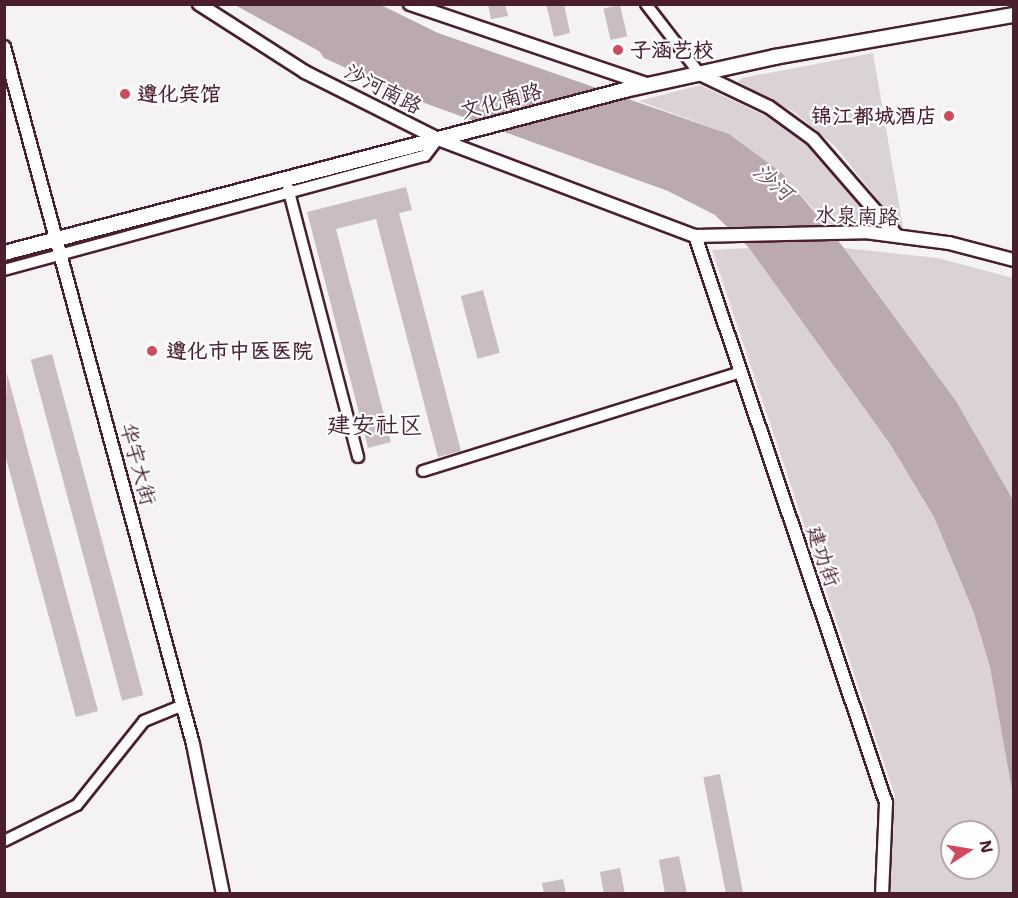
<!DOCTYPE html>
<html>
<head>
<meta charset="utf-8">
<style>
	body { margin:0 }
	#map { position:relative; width:1018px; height:898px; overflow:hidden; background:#f4f2f2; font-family:"Shantell Sans","LXGW WenKai TC",sans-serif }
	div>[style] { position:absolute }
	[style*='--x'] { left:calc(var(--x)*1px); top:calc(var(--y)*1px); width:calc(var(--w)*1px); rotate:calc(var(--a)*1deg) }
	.green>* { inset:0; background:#dbd2d5 }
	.water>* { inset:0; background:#baa9ae }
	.building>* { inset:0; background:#cabdc1; transform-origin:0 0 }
	.roads { filter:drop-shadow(2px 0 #4a1f2b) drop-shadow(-2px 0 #4a1f2b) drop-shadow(0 2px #4a1f2b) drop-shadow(0 -2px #4a1f2b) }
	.minor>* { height:10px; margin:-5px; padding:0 5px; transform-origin:5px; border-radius:5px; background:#fff }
	.tertiary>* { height:12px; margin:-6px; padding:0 6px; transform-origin:6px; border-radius:6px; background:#fff }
	.secondary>* { height:14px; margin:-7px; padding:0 7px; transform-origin:7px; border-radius:7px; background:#fff }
	.dots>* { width:16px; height:16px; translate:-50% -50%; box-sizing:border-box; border:3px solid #fff; border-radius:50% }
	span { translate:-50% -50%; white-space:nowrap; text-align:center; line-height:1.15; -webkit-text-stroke:4.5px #fff; paint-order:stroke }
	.poi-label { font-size:21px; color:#4a1f2b; font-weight:700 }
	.left { translate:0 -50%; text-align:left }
	.right { translate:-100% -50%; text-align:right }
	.street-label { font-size:21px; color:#4a1f2b }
	.water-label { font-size:22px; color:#714f59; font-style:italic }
	.quarter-label { font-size:24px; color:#4a1f2b }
	.frame { position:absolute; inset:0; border:6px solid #4a1f2b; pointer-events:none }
	.north { position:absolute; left:940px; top:820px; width:60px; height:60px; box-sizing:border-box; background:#fff; border:2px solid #b7a5aa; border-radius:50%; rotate:78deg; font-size:16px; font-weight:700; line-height:24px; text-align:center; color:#4a1f2b }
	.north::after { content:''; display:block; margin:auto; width:21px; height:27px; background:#d1495b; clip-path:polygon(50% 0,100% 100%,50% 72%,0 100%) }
</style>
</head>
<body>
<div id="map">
	<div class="green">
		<i style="clip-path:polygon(873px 53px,903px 227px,897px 225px,837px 148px,794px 112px,738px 82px,742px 78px)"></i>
		<i style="clip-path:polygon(700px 85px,774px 120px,819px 151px,876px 225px,826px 224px,782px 173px,729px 134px,639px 101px)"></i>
		<i style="clip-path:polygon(evenodd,749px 248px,890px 444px,934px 517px,973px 612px,990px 667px,1013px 796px,1013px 893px,890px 893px,895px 796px,712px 250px,749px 248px,952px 832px,988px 832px,988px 868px,952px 868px,952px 832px)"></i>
		<i style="clip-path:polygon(844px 248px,938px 258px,1013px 278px,1013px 500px,956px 401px)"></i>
	</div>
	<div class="water">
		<i style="clip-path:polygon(235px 5px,381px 5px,438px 33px,729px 134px,782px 173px,844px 248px,956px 401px,1013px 500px,1013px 796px,990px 667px,973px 611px,934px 517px,890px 444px,749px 248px,715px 215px,668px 191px,419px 101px,324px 58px,319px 51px)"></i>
	</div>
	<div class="building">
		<i style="clip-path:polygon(488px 4px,505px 4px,508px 16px,491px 19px)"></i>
		<i style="clip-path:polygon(546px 4px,564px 4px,570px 33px,554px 37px)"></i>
		<i style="left:620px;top:5px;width:32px;height:17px;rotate:77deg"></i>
		<i style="clip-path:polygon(406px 187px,412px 210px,399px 213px,461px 451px,438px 457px,376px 219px,336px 229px,391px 442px,368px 448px,307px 212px)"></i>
		<i style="left:483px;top:290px;width:65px;height:23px;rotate:75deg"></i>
		<i style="left:52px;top:354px;width:353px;height:22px;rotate:75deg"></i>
		<i style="clip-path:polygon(7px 373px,98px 711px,76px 717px,4px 451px)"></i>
		<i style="left:720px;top:774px;width:122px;height:17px;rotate:79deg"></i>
		<i style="clip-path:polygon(679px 856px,687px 894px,665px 894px,659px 860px)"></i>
		<i style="clip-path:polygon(620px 868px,625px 894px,604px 894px,600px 872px)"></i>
		<i style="clip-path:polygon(563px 879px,566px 894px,544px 894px,542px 883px)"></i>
	</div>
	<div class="roads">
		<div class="minor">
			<i style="--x:646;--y:4;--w:88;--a:52.4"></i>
			<i style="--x:288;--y:188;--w:278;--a:75.4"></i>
			<i style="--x:4;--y:270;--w:436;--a:-15.2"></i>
			<i style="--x:425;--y:156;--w:21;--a:-53"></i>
			<i style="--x:423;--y:471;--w:333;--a:-17.3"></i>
			<i style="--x:4;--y:841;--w:81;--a:-26.3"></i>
			<i style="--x:77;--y:805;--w:107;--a:-51.4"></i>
			<i style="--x:144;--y:721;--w:42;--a:-22.3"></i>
		</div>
		<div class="tertiary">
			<i style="--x:199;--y:4;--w:126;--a:32.7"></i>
			<i style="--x:305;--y:72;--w:149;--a:26.7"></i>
			<i style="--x:438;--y:139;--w:275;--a:20.7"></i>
			<i style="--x:695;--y:236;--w:170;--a:-1.3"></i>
			<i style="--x:865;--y:232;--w:85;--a:7.5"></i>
			<i style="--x:949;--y:243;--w:67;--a:14.7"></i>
			<i style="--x:410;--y:4;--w:252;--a:18.7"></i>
			<i style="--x:4;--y:47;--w:722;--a:74.83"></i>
			<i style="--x:193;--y:744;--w:153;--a:78.7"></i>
			<i style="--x:700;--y:74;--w:76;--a:25.6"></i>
			<i style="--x:769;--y:107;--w:54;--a:36"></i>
			<i style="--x:813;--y:139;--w:128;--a:49.1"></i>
			<i style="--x:695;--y:236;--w:598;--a:71.38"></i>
			<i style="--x:886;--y:803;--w:91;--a:92.5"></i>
		</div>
		<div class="secondary">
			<i style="--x:4;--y:253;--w:642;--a:-14.71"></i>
			<i style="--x:625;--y:90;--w:154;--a:-12.4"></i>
			<i style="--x:775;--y:57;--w:243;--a:-10"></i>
		</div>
	</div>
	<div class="dots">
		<i style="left:618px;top:50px;background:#d1495b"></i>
		<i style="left:125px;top:94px;background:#d1495b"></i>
		<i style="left:949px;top:116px;background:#d1495b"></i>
		<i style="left:152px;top:351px;background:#d1495b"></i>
	</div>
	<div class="poi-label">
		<span class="left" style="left:630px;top:50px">子涵艺校</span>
		<span class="left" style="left:137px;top:94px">遵化宾馆</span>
		<span class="right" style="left:937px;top:116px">锦江都城酒店</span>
		<span class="left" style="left:166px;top:351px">遵化市中医医院</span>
	</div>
	<div class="street-label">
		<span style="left:383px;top:89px;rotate:27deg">沙河南路</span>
		<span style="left:501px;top:101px;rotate:-15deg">文化南路</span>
		<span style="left:857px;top:216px;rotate:2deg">水泉南路</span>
		<span style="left:138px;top:464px;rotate:75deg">华宇大街</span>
		<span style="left:823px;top:556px;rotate:71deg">建功街</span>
	</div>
	<div class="water-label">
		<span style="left:773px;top:182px;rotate:40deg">沙河</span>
	</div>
	<div class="quarter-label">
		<span style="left:375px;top:426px">建安社区</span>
	</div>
	<div class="frame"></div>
	<div class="north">N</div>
</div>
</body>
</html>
